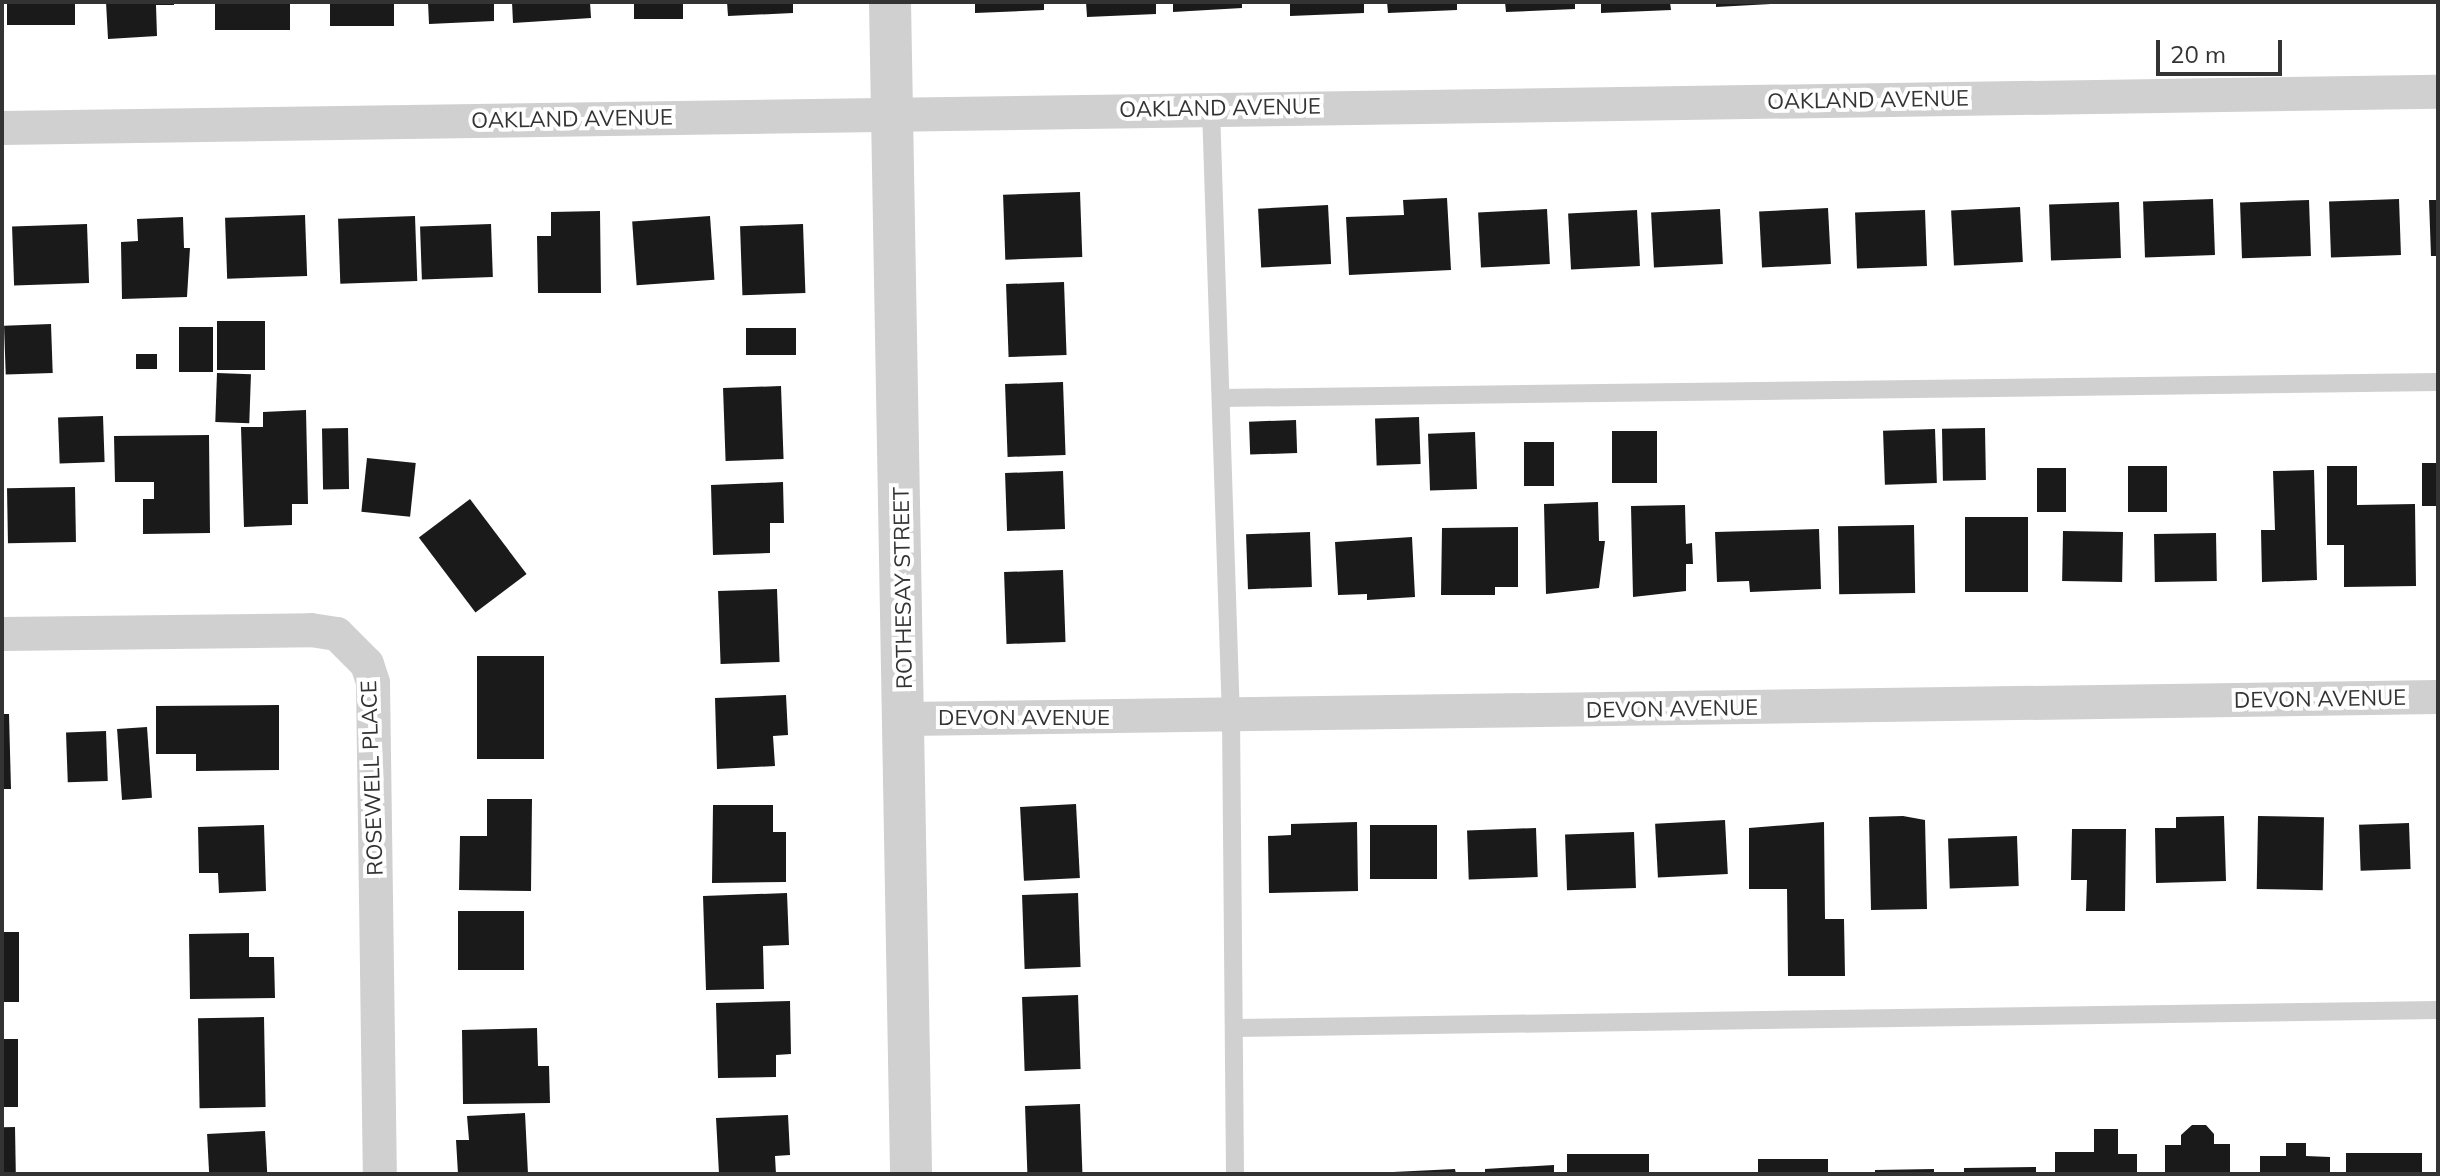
<!DOCTYPE html>
<html>
<head>
<meta charset="utf-8">
<style>
	body { margin:0 }
	#map { position:relative; width:2440px; height:1176px; overflow:hidden; background:#fff; font-family:Mulish,sans-serif }
	div>[style] { position:absolute }
	[style*='--x'] { left:calc(var(--x)*1px); top:calc(var(--y)*1px); width:calc(var(--w)*1px); rotate:calc(var(--a)*1deg) }
	.building>* { inset:0; background:#1a1a1a; transform-origin:0 0 }
	.service>* { height:18px; margin:-9px; padding:0 9px; transform-origin:9px; border-radius:9px; background:#d0d0d0 }
	.minor>* { height:34px; margin:-17px; padding:0 17px; transform-origin:17px; border-radius:17px; background:#d0d0d0 }
	.tertiary>* { height:42px; margin:-21px; padding:0 21px; transform-origin:21px; border-radius:21px; background:#d0d0d0 }
	span { translate:-50% -50%; white-space:nowrap; text-align:center; line-height:1.15; -webkit-text-stroke:8px #fff; paint-order:stroke }
	.street-label { font-size:22px; color:#333 }
	.frame { position:absolute; inset:0; border:4px solid #333; pointer-events:none }
	.scale { position:absolute; left:2156px; top:40px; width:126px; height:36px; box-sizing:border-box; border:4px solid #333; border-top:0; padding-left:10px; font-size:24px; line-height:28px; white-space:nowrap; color:#333; -webkit-text-stroke:6px #fff; paint-order:stroke }
</style>
</head>
<body>
<div id="map">
	<div class="building">
		<i style="left:7px;top:2px;width:68px;height:23px"></i>
		<i style="clip-path:polygon(106px 2px,174px 2px,174px 5px,156px 5px,157px 36px,108px 39px)"></i>
		<i style="left:215px;top:2px;width:75px;height:28px"></i>
		<i style="left:330px;top:2px;width:64px;height:24px"></i>
		<i style="clip-path:polygon(428px 2px,494px 2px,494px 21px,429px 24px)"></i>
		<i style="clip-path:polygon(512px 2px,590px 2px,591px 18px,513px 23px)"></i>
		<i style="left:634px;top:2px;width:49px;height:17px"></i>
		<i style="clip-path:polygon(727px 2px,793px 2px,793px 13px,728px 16px)"></i>
		<i style="clip-path:polygon(975px 2px,1044px 2px,1044px 10px,975px 13px)"></i>
		<i style="clip-path:polygon(1086px 2px,1156px 2px,1156px 14px,1087px 17px)"></i>
		<i style="clip-path:polygon(1173px 2px,1242px 2px,1242px 8px,1173px 12px)"></i>
		<i style="clip-path:polygon(1290px 2px,1364px 2px,1364px 13px,1290px 16px)"></i>
		<i style="clip-path:polygon(1387px 2px,1457px 2px,1457px 10px,1388px 13px)"></i>
		<i style="clip-path:polygon(1505px 2px,1575px 2px,1575px 9px,1506px 12px)"></i>
		<i style="clip-path:polygon(1601px 2px,1670px 2px,1671px 10px,1601px 13px)"></i>
		<i style="clip-path:polygon(1716px 2px,1771px 2px,1771px 4px,1716px 7px)"></i>
		<i style="left:1080px;top:192px;width:65px;height:77px;rotate:88deg"></i>
		<i style="clip-path:polygon(1447px 198px,1451px 270px,1349px 275px,1346px 217px,1404px 215px,1403px 200px)"></i>
		<i style="left:2213px;top:199px;width:56px;height:70px;rotate:88deg"></i>
		<i style="left:2399px;top:199px;width:56px;height:70px;rotate:88deg"></i>
		<i style="left:2309px;top:200px;width:56px;height:69px;rotate:88deg"></i>
		<i style="clip-path:polygon(2429px 200px,2438px 200px,2438px 256px,2431px 256px)"></i>
		<i style="left:2119px;top:202px;width:56px;height:70px;rotate:88deg"></i>
		<i style="left:1328px;top:205px;width:59px;height:70px;rotate:87deg"></i>
		<i style="left:2020px;top:207px;width:55px;height:69px;rotate:87deg"></i>
		<i style="left:1828px;top:208px;width:56px;height:69px;rotate:87deg"></i>
		<i style="left:1547px;top:209px;width:55px;height:69px;rotate:87deg"></i>
		<i style="left:1720px;top:209px;width:55px;height:69px;rotate:87deg"></i>
		<i style="left:1637px;top:210px;width:56px;height:69px;rotate:87deg"></i>
		<i style="left:1925px;top:210px;width:56px;height:70px;rotate:88deg"></i>
		<i style="clip-path:polygon(600px 211px,601px 293px,538px 293px,537px 236px,551px 236px,551px 212px)"></i>
		<i style="left:305px;top:215px;width:61px;height:80px;rotate:88deg"></i>
		<i style="left:415px;top:216px;width:65px;height:77px;rotate:88deg"></i>
		<i style="left:710px;top:216px;width:64px;height:78px;rotate:86deg"></i>
		<i style="clip-path:polygon(183px 217px,184px 248px,190px 248px,187px 297px,122px 299px,121px 242px,138px 241px,137px 219px)"></i>
		<i style="left:87px;top:224px;width:59px;height:75px;rotate:88deg"></i>
		<i style="left:491px;top:224px;width:53px;height:71px;rotate:88deg"></i>
		<i style="left:803px;top:224px;width:69px;height:63px;rotate:88deg"></i>
		<i style="left:1064px;top:282px;width:73px;height:58px;rotate:88deg"></i>
		<i style="left:217px;top:321px;width:48px;height:49px"></i>
		<i style="left:51px;top:324px;width:49px;height:47px;rotate:88deg"></i>
		<i style="left:179px;top:327px;width:34px;height:45px"></i>
		<i style="left:746px;top:328px;width:50px;height:27px"></i>
		<i style="left:136px;top:354px;width:21px;height:15px"></i>
		<i style="left:217px;top:373px;width:34px;height:49px;rotate:2deg"></i>
		<i style="left:1063px;top:382px;width:73px;height:58px;rotate:88deg"></i>
		<i style="left:781px;top:386px;width:73px;height:58px;rotate:88deg"></i>
		<i style="clip-path:polygon(306px 410px,308px 504px,292px 504px,292px 525px,244px 527px,241px 427px,263px 427px,263px 412px)"></i>
		<i style="left:103px;top:416px;width:46px;height:45px;rotate:88deg"></i>
		<i style="left:1419px;top:417px;width:47px;height:44px;rotate:88deg"></i>
		<i style="left:1296px;top:420px;width:33px;height:47px;rotate:88deg"></i>
		<i style="left:348px;top:428px;width:61px;height:26px;rotate:89deg"></i>
		<i style="left:1985px;top:428px;width:52px;height:43px;rotate:89deg"></i>
		<i style="left:1935px;top:429px;width:54px;height:52px;rotate:88deg"></i>
		<i style="left:1612px;top:431px;width:45px;height:52px"></i>
		<i style="left:1475px;top:432px;width:57px;height:47px;rotate:88deg"></i>
		<i style="clip-path:polygon(209px 435px,210px 533px,143px 534px,143px 499px,154px 499px,154px 482px,115px 482px,114px 436px)"></i>
		<i style="left:1554px;top:442px;width:44px;height:30px;rotate:90deg"></i>
		<i style="left:367px;top:458px;width:49px;height:54px;rotate:6deg"></i>
		<i style="left:2438px;top:463px;width:43px;height:16px;rotate:90deg"></i>
		<i style="left:2128px;top:466px;width:39px;height:46px"></i>
		<i style="clip-path:polygon(2327px 466px,2357px 466px,2357px 505px,2415px 504px,2416px 586px,2344px 587px,2344px 545px,2327px 545px)"></i>
		<i style="left:2037px;top:468px;width:29px;height:44px"></i>
		<i style="clip-path:polygon(2314px 470px,2317px 580px,2262px 582px,2261px 530px,2275px 530px,2273px 471px)"></i>
		<i style="left:1063px;top:471px;width:58px;height:58px;rotate:88deg"></i>
		<i style="clip-path:polygon(783px 482px,784px 523px,770px 523px,770px 553px,713px 555px,711px 485px)"></i>
		<i style="left:75px;top:487px;width:55px;height:68px;rotate:89deg"></i>
		<i style="left:470px;top:499px;width:94px;height:64px;rotate:53deg"></i>
		<i style="clip-path:polygon(1598px 502px,1599px 541px,1605px 541px,1599px 588px,1546px 594px,1544px 504px)"></i>
		<i style="clip-path:polygon(1685px 505px,1686px 544px,1692px 543px,1693px 564px,1686px 564px,1686px 591px,1633px 597px,1631px 506px)"></i>
		<i style="left:1965px;top:517px;width:63px;height:75px"></i>
		<i style="left:1914px;top:525px;width:68px;height:76px;rotate:89deg"></i>
		<i style="clip-path:polygon(1518px 527px,1518px 587px,1495px 587px,1495px 595px,1441px 595px,1442px 528px)"></i>
		<i style="clip-path:polygon(1819px 529px,1821px 589px,1750px 592px,1749px 581px,1717px 582px,1715px 532px)"></i>
		<i style="left:2063px;top:531px;width:60px;height:50px;rotate:1deg"></i>
		<i style="left:1310px;top:532px;width:55px;height:64px;rotate:88deg"></i>
		<i style="left:2216px;top:533px;width:48px;height:62px;rotate:89deg"></i>
		<i style="clip-path:polygon(1412px 537px,1415px 597px,1367px 600px,1367px 594px,1338px 595px,1335px 542px)"></i>
		<i style="left:1063px;top:570px;width:72px;height:59px;rotate:88deg"></i>
		<i style="left:777px;top:589px;width:73px;height:59px;rotate:88deg"></i>
		<i style="left:477px;top:656px;width:67px;height:103px"></i>
		<i style="clip-path:polygon(786px 695px,788px 735px,773px 736px,775px 766px,717px 769px,715px 698px)"></i>
		<i style="clip-path:polygon(279px 705px,279px 770px,196px 771px,196px 754px,156px 754px,156px 706px)"></i>
		<i style="clip-path:polygon(2px 714px,9px 714px,11px 789px,2px 789px)"></i>
		<i style="left:147px;top:727px;width:71px;height:30px;rotate:86deg"></i>
		<i style="left:106px;top:731px;width:50px;height:40px;rotate:88deg"></i>
		<i style="clip-path:polygon(487px 799px,532px 799px,531px 891px,459px 890px,460px 836px,487px 836px)"></i>
		<i style="left:1076px;top:804px;width:74px;height:56px;rotate:87deg"></i>
		<i style="clip-path:polygon(713px 805px,773px 805px,773px 832px,786px 832px,786px 882px,712px 883px)"></i>
		<i style="clip-path:polygon(1903px 816px,1925px 820px,1927px 909px,1871px 910px,1869px 817px)"></i>
		<i style="clip-path:polygon(2224px 816px,2226px 881px,2156px 883px,2155px 828px,2176px 828px,2176px 817px)"></i>
		<i style="left:2258px;top:816px;width:66px;height:73px;rotate:1deg"></i>
		<i style="left:1725px;top:820px;width:54px;height:70px;rotate:87deg"></i>
		<i style="clip-path:polygon(1357px 822px,1358px 891px,1269px 893px,1268px 836px,1291px 835px,1291px 824px)"></i>
		<i style="clip-path:polygon(1824px 822px,1825px 919px,1844px 919px,1845px 976px,1788px 976px,1787px 889px,1749px 889px,1749px 828px)"></i>
		<i style="left:2409px;top:823px;width:46px;height:50px;rotate:88deg"></i>
		<i style="clip-path:polygon(264px 825px,266px 891px,219px 893px,218px 873px,199px 873px,198px 827px)"></i>
		<i style="left:1370px;top:825px;width:67px;height:54px"></i>
		<i style="left:1536px;top:828px;width:49px;height:69px;rotate:88deg"></i>
		<i style="clip-path:polygon(2072px 829px,2126px 829px,2125px 911px,2086px 911px,2087px 880px,2071px 880px)"></i>
		<i style="left:1634px;top:832px;width:56px;height:69px;rotate:88deg"></i>
		<i style="left:2017px;top:836px;width:50px;height:69px;rotate:88deg"></i>
		<i style="clip-path:polygon(787px 893px,789px 945px,763px 946px,764px 989px,706px 990px,703px 896px)"></i>
		<i style="left:1078px;top:893px;width:74px;height:56px;rotate:88deg"></i>
		<i style="left:458px;top:911px;width:66px;height:59px"></i>
		<i style="left:2px;top:932px;width:17px;height:70px"></i>
		<i style="clip-path:polygon(249px 933px,249px 957px,274px 957px,275px 998px,190px 999px,189px 934px)"></i>
		<i style="left:1078px;top:995px;width:74px;height:56px;rotate:88deg"></i>
		<i style="clip-path:polygon(790px 1001px,791px 1054px,776px 1055px,776px 1077px,718px 1078px,716px 1003px)"></i>
		<i style="left:264px;top:1017px;width:90px;height:66px;rotate:89deg"></i>
		<i style="clip-path:polygon(537px 1028px,538px 1066px,549px 1066px,550px 1103px,463px 1104px,462px 1030px)"></i>
		<i style="left:2px;top:1039px;width:16px;height:68px"></i>
		<i style="left:1080px;top:1104px;width:70px;height:55px;rotate:88deg"></i>
		<i style="clip-path:polygon(525px 1113px,528px 1174px,458px 1174px,456px 1140px,469px 1140px,467px 1116px)"></i>
		<i style="clip-path:polygon(788px 1115px,790px 1155px,775px 1156px,776px 1174px,719px 1174px,716px 1118px)"></i>
		<i style="clip-path:polygon(2192px 1125px,2206px 1125px,2214px 1134px,2214px 1144px,2230px 1144px,2230px 1174px,2165px 1174px,2165px 1145px,2181px 1145px,2181px 1135px)"></i>
		<i style="left:15px;top:1127px;width:47px;height:13px;rotate:89deg"></i>
		<i style="clip-path:polygon(2094px 1129px,2118px 1129px,2118px 1154px,2137px 1154px,2137px 1174px,2055px 1174px,2055px 1152px,2094px 1152px)"></i>
		<i style="left:265px;top:1131px;width:43px;height:58px;rotate:87deg"></i>
		<i style="clip-path:polygon(2286px 1143px,2306px 1143px,2306px 1156px,2330px 1157px,2330px 1174px,2260px 1174px,2260px 1156px,2286px 1156px)"></i>
		<i style="left:2422px;top:1153px;width:21px;height:76px;rotate:90deg"></i>
		<i style="left:1649px;top:1154px;width:20px;height:82px;rotate:90deg"></i>
		<i style="left:1828px;top:1159px;width:15px;height:70px;rotate:90deg"></i>
		<i style="clip-path:polygon(1554px 1165px,1554px 1174px,1485px 1174px,1485px 1169px)"></i>
		<i style="clip-path:polygon(2036px 1167px,2036px 1174px,1964px 1174px,1964px 1168px)"></i>
		<i style="clip-path:polygon(1455px 1169px,1456px 1174px,1393px 1174px,1393px 1172px)"></i>
		<i style="clip-path:polygon(1934px 1169px,1934px 1174px,1875px 1174px,1875px 1170px)"></i>
	</div>
	<div class="service">
		<i style="--x:1211;--y:109;--w:608;--a:88.12"></i>
		<i style="--x:1231;--y:717;--w:457;--a:89.5"></i>
		<i style="--x:1223;--y:398;--w:1215;--a:-0.75"></i>
		<i style="--x:1234;--y:1028;--w:1204;--a:-0.86"></i>
	</div>
	<div class="minor">
		<i style="--x:2;--y:128;--w:2436;--a:-0.85"></i>
		<i style="--x:2;--y:634;--w:309;--a:-0.7"></i>
		<i style="--x:311;--y:630;--w:26;--a:9"></i>
		<i style="--x:337;--y:634;--w:42;--a:45"></i>
		<i style="--x:367;--y:664;--w:20;--a:72"></i>
		<i style="--x:373;--y:683;--w:491;--a:89.2"></i>
		<i style="--x:906;--y:719;--w:1532;--a:-0.82"></i>
	</div>
	<div class="tertiary">
		<i style="--x:890;--y:2;--w:1172;--a:88.97"></i>
	</div>
	<div class="street-label">
		<span style="left:1868px;top:100px;rotate:-1deg">OAKLAND AVENUE</span>
		<span style="left:1220px;top:108px;rotate:-1deg">OAKLAND AVENUE</span>
		<span style="left:572px;top:119px;rotate:-1deg">OAKLAND AVENUE</span>
		<span style="left:903px;top:588px;rotate:-91deg">ROTHESAY STREET</span>
		<span style="left:2320px;top:699px;rotate:-1deg">DEVON AVENUE</span>
		<span style="left:1672px;top:709px;rotate:-1deg">DEVON AVENUE</span>
		<span style="left:1024px;top:718px">DEVON AVENUE</span>
		<span style="left:372px;top:778px;rotate:-92deg">ROSEWELL PLACE</span>
	</div>
	<div class="frame"></div>
	<div class="scale">20 m</div>
</div>
</body>
</html>
